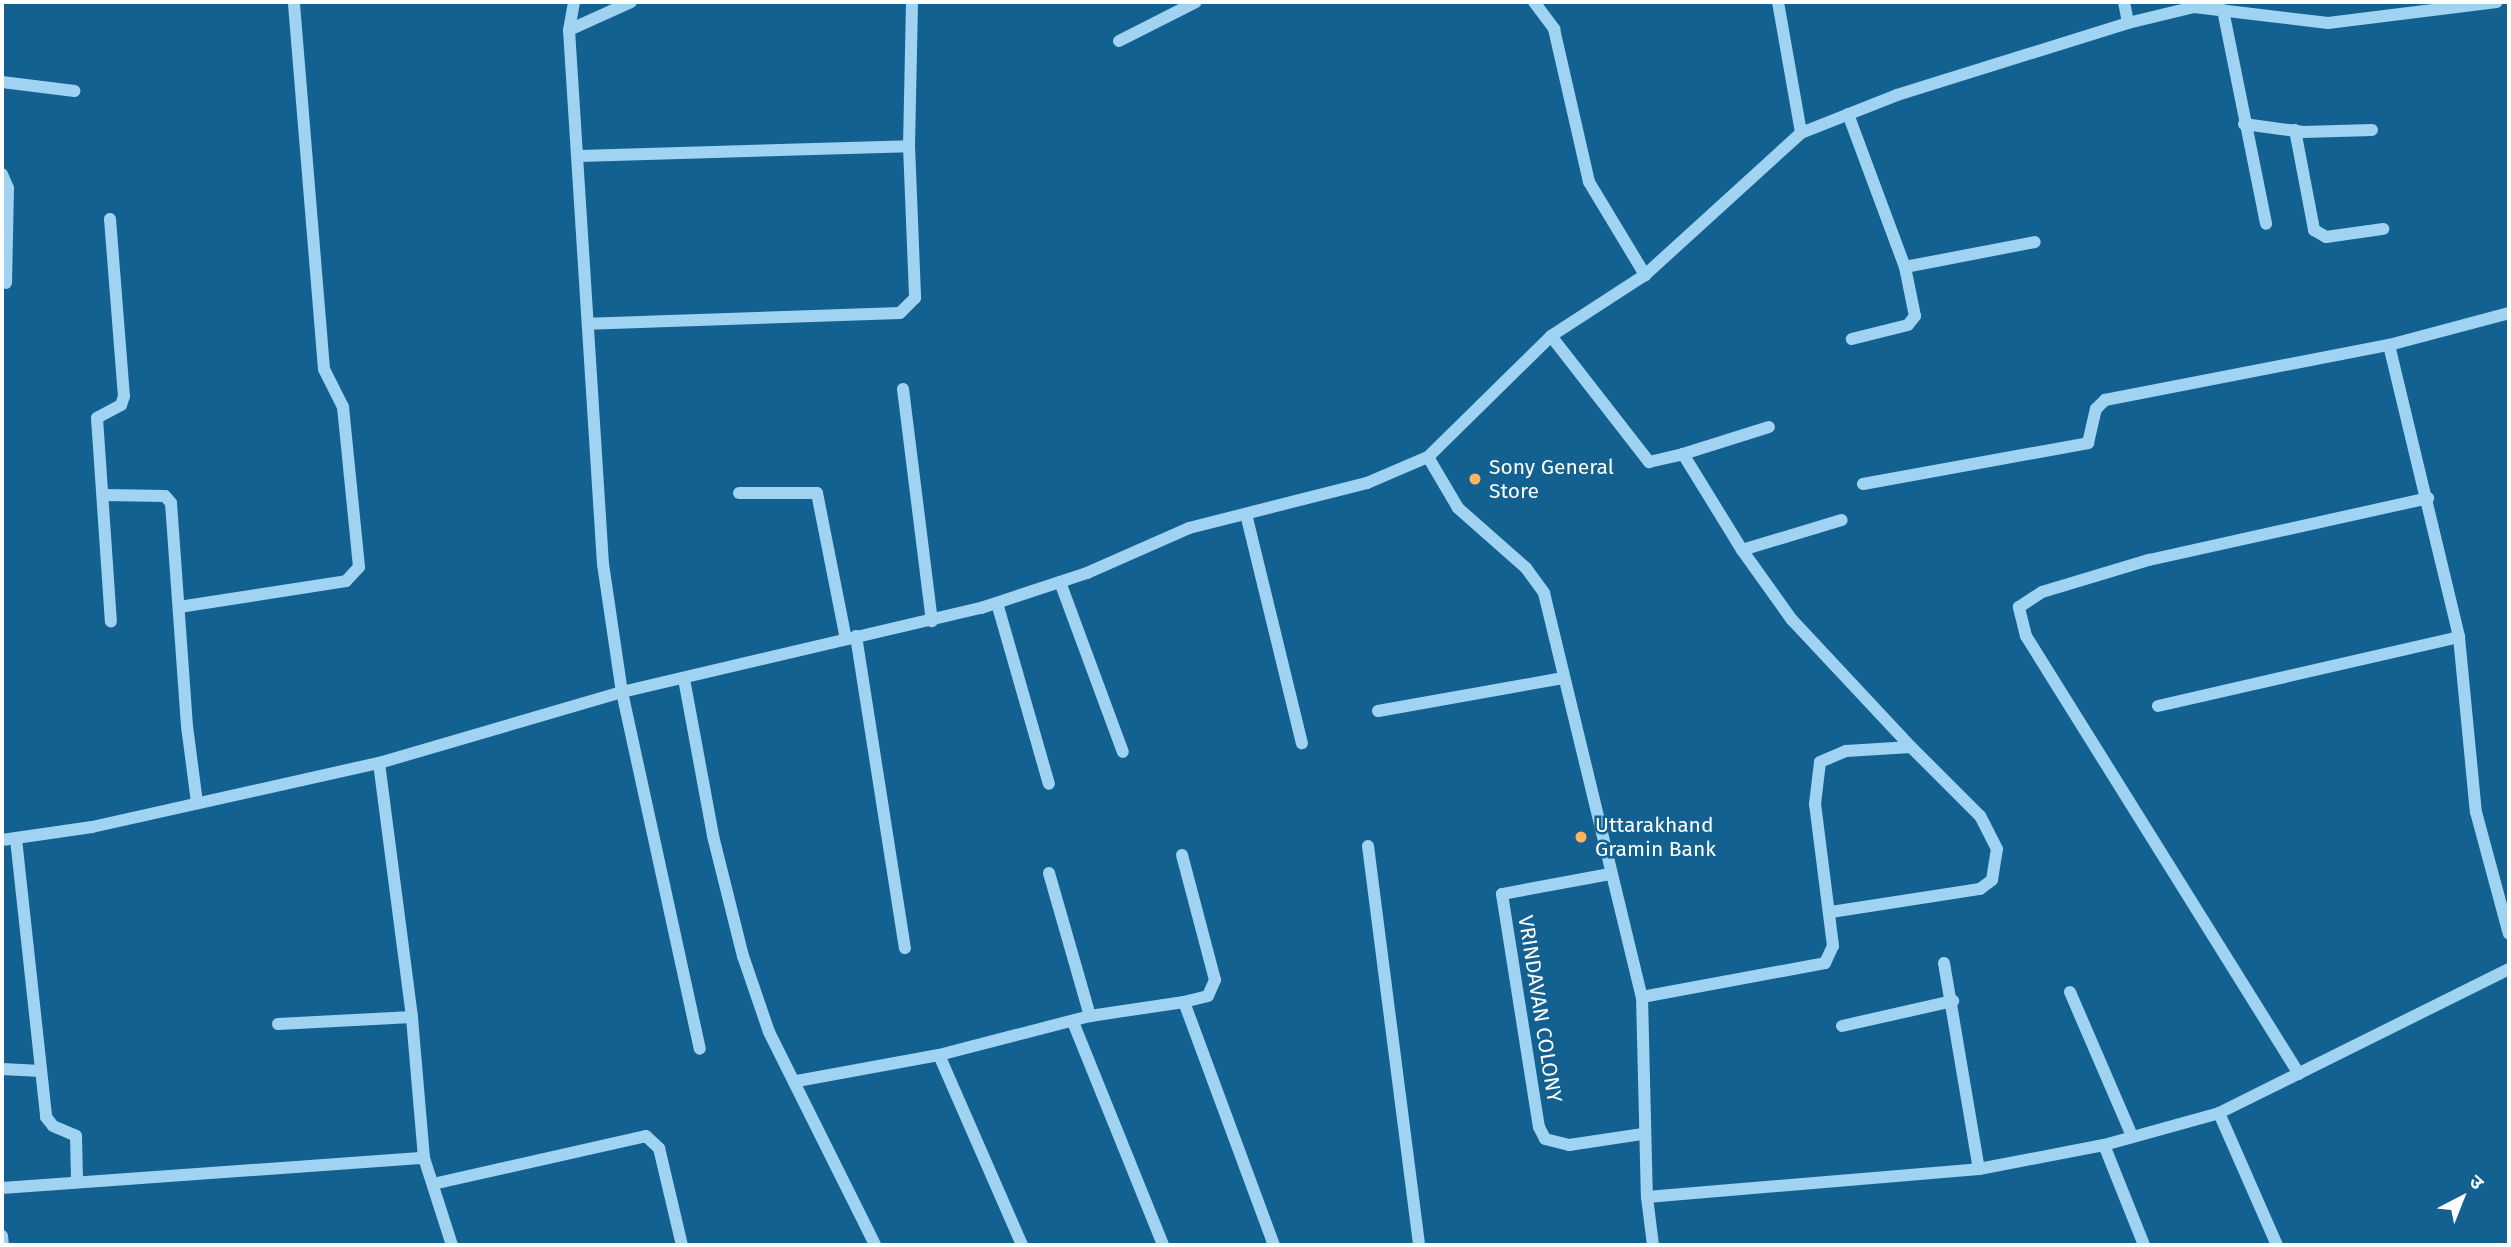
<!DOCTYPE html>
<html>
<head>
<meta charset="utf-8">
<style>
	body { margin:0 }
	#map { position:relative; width:2511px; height:1247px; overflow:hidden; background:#136191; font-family:"Fira Sans","Noto Sans Devanagari",sans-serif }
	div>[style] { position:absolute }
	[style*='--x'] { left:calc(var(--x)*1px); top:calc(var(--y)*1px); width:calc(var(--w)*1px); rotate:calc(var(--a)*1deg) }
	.minor>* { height:12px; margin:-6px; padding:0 6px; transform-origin:6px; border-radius:6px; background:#9fd3f1 }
	.dots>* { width:19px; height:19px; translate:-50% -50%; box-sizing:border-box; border:4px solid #136191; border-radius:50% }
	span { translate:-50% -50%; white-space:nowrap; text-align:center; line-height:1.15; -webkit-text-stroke:5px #136191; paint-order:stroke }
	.poi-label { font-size:21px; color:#fff }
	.left { translate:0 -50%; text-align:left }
	.street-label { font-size:21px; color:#fff }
	.frame { position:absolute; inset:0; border:4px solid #fff; pointer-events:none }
	.north { position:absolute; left:2427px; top:1163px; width:70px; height:70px; -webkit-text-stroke:5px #136191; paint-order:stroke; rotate:42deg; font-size:19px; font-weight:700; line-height:28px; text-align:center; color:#fff }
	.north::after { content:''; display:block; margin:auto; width:24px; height:32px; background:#fff; clip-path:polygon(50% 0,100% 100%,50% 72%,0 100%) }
</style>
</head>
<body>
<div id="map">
	<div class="minor">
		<i style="--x:574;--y:2;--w:28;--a:100"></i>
		<i style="--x:569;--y:30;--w:535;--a:86.36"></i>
		<i style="--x:603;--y:564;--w:129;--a:81.6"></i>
		<i style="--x:622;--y:692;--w:365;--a:77.7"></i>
		<i style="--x:1534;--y:2;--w:34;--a:53"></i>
		<i style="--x:1554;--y:29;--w:157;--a:77.1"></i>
		<i style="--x:1589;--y:182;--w:109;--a:58.9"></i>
		<i style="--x:1778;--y:2;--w:133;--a:80"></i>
		<i style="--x:2124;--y:2;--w:21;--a:79"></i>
		<i style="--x:2223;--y:10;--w:218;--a:78.6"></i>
		<i style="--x:569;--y:30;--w:68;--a:-24.3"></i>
		<i style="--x:1119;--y:41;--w:86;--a:-26.9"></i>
		<i style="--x:2;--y:82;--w:73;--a:7.1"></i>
		<i style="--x:1848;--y:114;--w:163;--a:69.6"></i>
		<i style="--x:1905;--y:267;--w:50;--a:78.5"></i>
		<i style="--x:1915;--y:316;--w:11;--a:128"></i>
		<i style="--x:1908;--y:325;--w:58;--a:166"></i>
		<i style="--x:2244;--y:124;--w:60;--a:7.7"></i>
		<i style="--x:2303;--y:132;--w:69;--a:-1.7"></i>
		<i style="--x:2295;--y:130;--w:102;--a:79.2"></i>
		<i style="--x:2314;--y:230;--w:14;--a:30"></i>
		<i style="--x:2326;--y:237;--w:58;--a:-8"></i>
		<i style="--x:909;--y:146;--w:144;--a:-88.8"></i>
		<i style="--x:580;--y:156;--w:329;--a:-1.7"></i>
		<i style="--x:909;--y:146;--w:152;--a:87.7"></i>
		<i style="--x:915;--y:298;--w:21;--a:135"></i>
		<i style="--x:900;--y:313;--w:311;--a:178"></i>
		<i style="--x:2;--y:174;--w:15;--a:67"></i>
		<i style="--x:8;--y:188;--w:95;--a:91.2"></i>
		<i style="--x:110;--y:219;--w:178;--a:85.5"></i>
		<i style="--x:124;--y:396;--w:9;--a:108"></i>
		<i style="--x:121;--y:405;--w:27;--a:152"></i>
		<i style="--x:97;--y:418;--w:204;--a:86.1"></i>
		<i style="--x:1905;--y:267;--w:132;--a:-10.9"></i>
		<i style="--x:1551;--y:336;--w:160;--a:52.1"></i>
		<i style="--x:1649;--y:462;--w:35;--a:-13"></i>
		<i style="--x:1683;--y:454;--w:113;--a:58.4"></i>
		<i style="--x:1742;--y:550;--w:104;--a:-16.7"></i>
		<i style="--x:2389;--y:345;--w:300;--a:76.5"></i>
		<i style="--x:2459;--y:637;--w:176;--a:84.5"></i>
		<i style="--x:2476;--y:812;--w:126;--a:74.9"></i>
		<i style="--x:903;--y:389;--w:234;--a:82.9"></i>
		<i style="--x:1683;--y:454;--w:90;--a:-17.4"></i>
		<i style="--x:1428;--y:457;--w:59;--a:59.5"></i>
		<i style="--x:1458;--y:508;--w:91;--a:41.4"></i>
		<i style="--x:1526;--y:568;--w:31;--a:54"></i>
		<i style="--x:1544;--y:593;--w:416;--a:76.4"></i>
		<i style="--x:1642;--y:997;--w:200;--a:88.6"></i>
		<i style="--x:1647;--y:1197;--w:333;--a:-4.8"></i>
		<i style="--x:1979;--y:1169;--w:127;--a:-10.9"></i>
		<i style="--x:2104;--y:1145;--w:119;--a:-15.5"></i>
		<i style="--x:2219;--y:1113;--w:324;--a:-26.4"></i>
		<i style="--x:1863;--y:484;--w:229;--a:-10.3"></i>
		<i style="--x:2088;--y:443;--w:35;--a:-77"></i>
		<i style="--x:2096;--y:409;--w:13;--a:-45"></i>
		<i style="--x:2105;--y:400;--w:289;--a:-11"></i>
		<i style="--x:2389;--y:345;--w:124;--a:-14.9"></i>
		<i style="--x:739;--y:493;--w:78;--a:0"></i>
		<i style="--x:817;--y:493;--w:149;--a:78.8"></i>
		<i style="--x:104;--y:495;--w:61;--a:0.9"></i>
		<i style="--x:165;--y:496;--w:9;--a:49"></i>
		<i style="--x:171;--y:503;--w:224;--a:85.9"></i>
		<i style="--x:187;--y:726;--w:78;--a:82.6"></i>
		<i style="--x:1246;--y:514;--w:236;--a:76.3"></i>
		<i style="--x:1060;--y:582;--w:181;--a:69.7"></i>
		<i style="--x:997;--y:603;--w:188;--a:74"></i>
		<i style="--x:179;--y:607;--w:169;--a:-8.8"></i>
		<i style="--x:346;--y:581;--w:19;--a:-47"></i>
		<i style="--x:359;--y:567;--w:161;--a:-95.7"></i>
		<i style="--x:343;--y:407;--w:42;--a:-116.6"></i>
		<i style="--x:324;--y:369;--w:368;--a:-94.7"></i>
		<i style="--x:856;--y:636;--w:316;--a:81.1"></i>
		<i style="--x:684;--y:679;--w:160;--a:79.5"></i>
		<i style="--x:713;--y:836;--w:124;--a:76"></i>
		<i style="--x:743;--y:956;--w:80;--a:71.1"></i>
		<i style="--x:769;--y:1032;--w:238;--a:63.5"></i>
		<i style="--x:2158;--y:706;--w:309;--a:-12.9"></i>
		<i style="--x:1378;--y:711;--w:188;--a:-10.1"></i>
		<i style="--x:16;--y:839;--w:280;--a:83.8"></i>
		<i style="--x:46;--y:1117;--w:11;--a:52"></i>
		<i style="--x:53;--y:1126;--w:25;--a:23"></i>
		<i style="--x:76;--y:1136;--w:45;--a:88.7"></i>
		<i style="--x:2;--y:840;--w:91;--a:-8.2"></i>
		<i style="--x:92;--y:827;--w:294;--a:-12.6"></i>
		<i style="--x:379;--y:763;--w:253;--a:-16.3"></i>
		<i style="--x:622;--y:692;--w:369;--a:-13.2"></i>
		<i style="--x:981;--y:608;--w:112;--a:-18.3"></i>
		<i style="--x:1087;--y:573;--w:111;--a:-23.8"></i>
		<i style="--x:1189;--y:528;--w:184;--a:-14.2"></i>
		<i style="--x:1367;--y:483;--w:66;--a:-23.1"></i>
		<i style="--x:1428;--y:457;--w:173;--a:-44.5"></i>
		<i style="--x:1551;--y:336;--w:112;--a:-33"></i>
		<i style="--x:1645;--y:275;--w:211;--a:-42.3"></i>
		<i style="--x:1801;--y:133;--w:103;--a:-21.6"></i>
		<i style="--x:1897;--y:95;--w:242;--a:-17.3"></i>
		<i style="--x:2128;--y:23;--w:68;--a:-13.6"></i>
		<i style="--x:2194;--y:7;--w:135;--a:6.8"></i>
		<i style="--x:2328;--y:23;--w:170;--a:-7.1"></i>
		<i style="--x:1368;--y:846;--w:402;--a:82.7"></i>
		<i style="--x:1182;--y:855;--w:129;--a:75.2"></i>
		<i style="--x:1215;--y:980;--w:17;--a:114"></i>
		<i style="--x:1208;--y:996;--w:25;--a:166"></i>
		<i style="--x:1049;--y:873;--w:149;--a:74"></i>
		<i style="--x:1610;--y:874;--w:110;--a:169.5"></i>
		<i style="--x:1502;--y:894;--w:236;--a:81"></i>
		<i style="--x:1539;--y:1127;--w:13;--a:63"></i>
		<i style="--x:1545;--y:1139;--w:25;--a:14"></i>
		<i style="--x:1569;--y:1145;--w:75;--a:-8.5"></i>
		<i style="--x:1831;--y:912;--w:151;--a:-8.8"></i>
		<i style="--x:1980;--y:889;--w:15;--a:-37"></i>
		<i style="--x:1992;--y:880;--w:31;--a:-81"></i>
		<i style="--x:1997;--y:849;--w:37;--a:-117"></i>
		<i style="--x:1980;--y:816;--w:98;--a:-135"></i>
		<i style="--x:1944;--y:963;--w:209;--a:80.4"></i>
		<i style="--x:2070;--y:992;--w:157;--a:66.7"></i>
		<i style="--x:1642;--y:997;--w:186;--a:-10.5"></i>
		<i style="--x:1825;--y:963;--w:19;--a:-65"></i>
		<i style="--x:1833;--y:946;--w:143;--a:-97.2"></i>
		<i style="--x:1815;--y:804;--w:42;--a:-83.2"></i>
		<i style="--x:1820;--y:762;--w:28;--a:-23"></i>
		<i style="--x:1846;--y:751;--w:65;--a:-3.5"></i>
		<i style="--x:1911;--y:747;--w:174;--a:-133.1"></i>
		<i style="--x:1792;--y:620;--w:86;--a:-125.5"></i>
		<i style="--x:1073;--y:1022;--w:240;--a:68"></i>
		<i style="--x:278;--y:1024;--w:134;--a:-3"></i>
		<i style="--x:1842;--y:1026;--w:114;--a:-12.7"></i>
		<i style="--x:939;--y:1055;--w:207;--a:66.4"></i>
		<i style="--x:2;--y:1069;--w:39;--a:3"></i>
		<i style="--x:2299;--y:1074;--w:516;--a:-121.93"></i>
		<i style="--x:2026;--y:636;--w:30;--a:-104"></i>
		<i style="--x:2019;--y:607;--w:27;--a:-33"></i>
		<i style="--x:2042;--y:592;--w:112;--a:-16.7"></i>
		<i style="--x:2149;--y:560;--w:286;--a:-12.5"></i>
		<i style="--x:797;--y:1081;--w:144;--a:-10.4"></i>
		<i style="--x:939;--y:1055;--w:156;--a:-14.5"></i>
		<i style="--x:1090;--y:1016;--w:95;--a:-8.5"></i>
		<i style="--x:1184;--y:1002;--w:259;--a:69.7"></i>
		<i style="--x:2219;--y:1113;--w:144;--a:66.3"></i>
		<i style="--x:2104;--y:1145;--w:108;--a:68.2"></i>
		<i style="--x:424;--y:1158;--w:91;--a:72.2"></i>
		<i style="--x:433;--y:1184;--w:218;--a:-12.7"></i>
		<i style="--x:646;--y:1136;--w:18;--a:43"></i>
		<i style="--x:659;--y:1148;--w:100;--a:76.7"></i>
		<i style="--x:2;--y:1188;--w:423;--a:-4.1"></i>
		<i style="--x:424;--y:1158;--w:142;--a:-94.9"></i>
		<i style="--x:412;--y:1017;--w:256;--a:-97.4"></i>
		<i style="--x:1647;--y:1197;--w:48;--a:82.9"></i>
		<i style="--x:2;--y:1236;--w:9;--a:84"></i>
	</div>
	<div class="dots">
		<i style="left:1475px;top:479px;background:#ffb460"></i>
		<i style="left:1581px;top:837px;background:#ffb460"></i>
	</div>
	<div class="poi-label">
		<span class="left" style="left:1489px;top:479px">Sony General<br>Store</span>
		<span class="left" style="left:1595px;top:837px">Uttarakhand<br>Gramin Bank</span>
	</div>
	<div class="street-label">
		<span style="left:1540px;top:1009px;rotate:81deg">VRINDAVAN COLONY</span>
	</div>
	<div class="frame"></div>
	<div class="north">उ</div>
</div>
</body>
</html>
